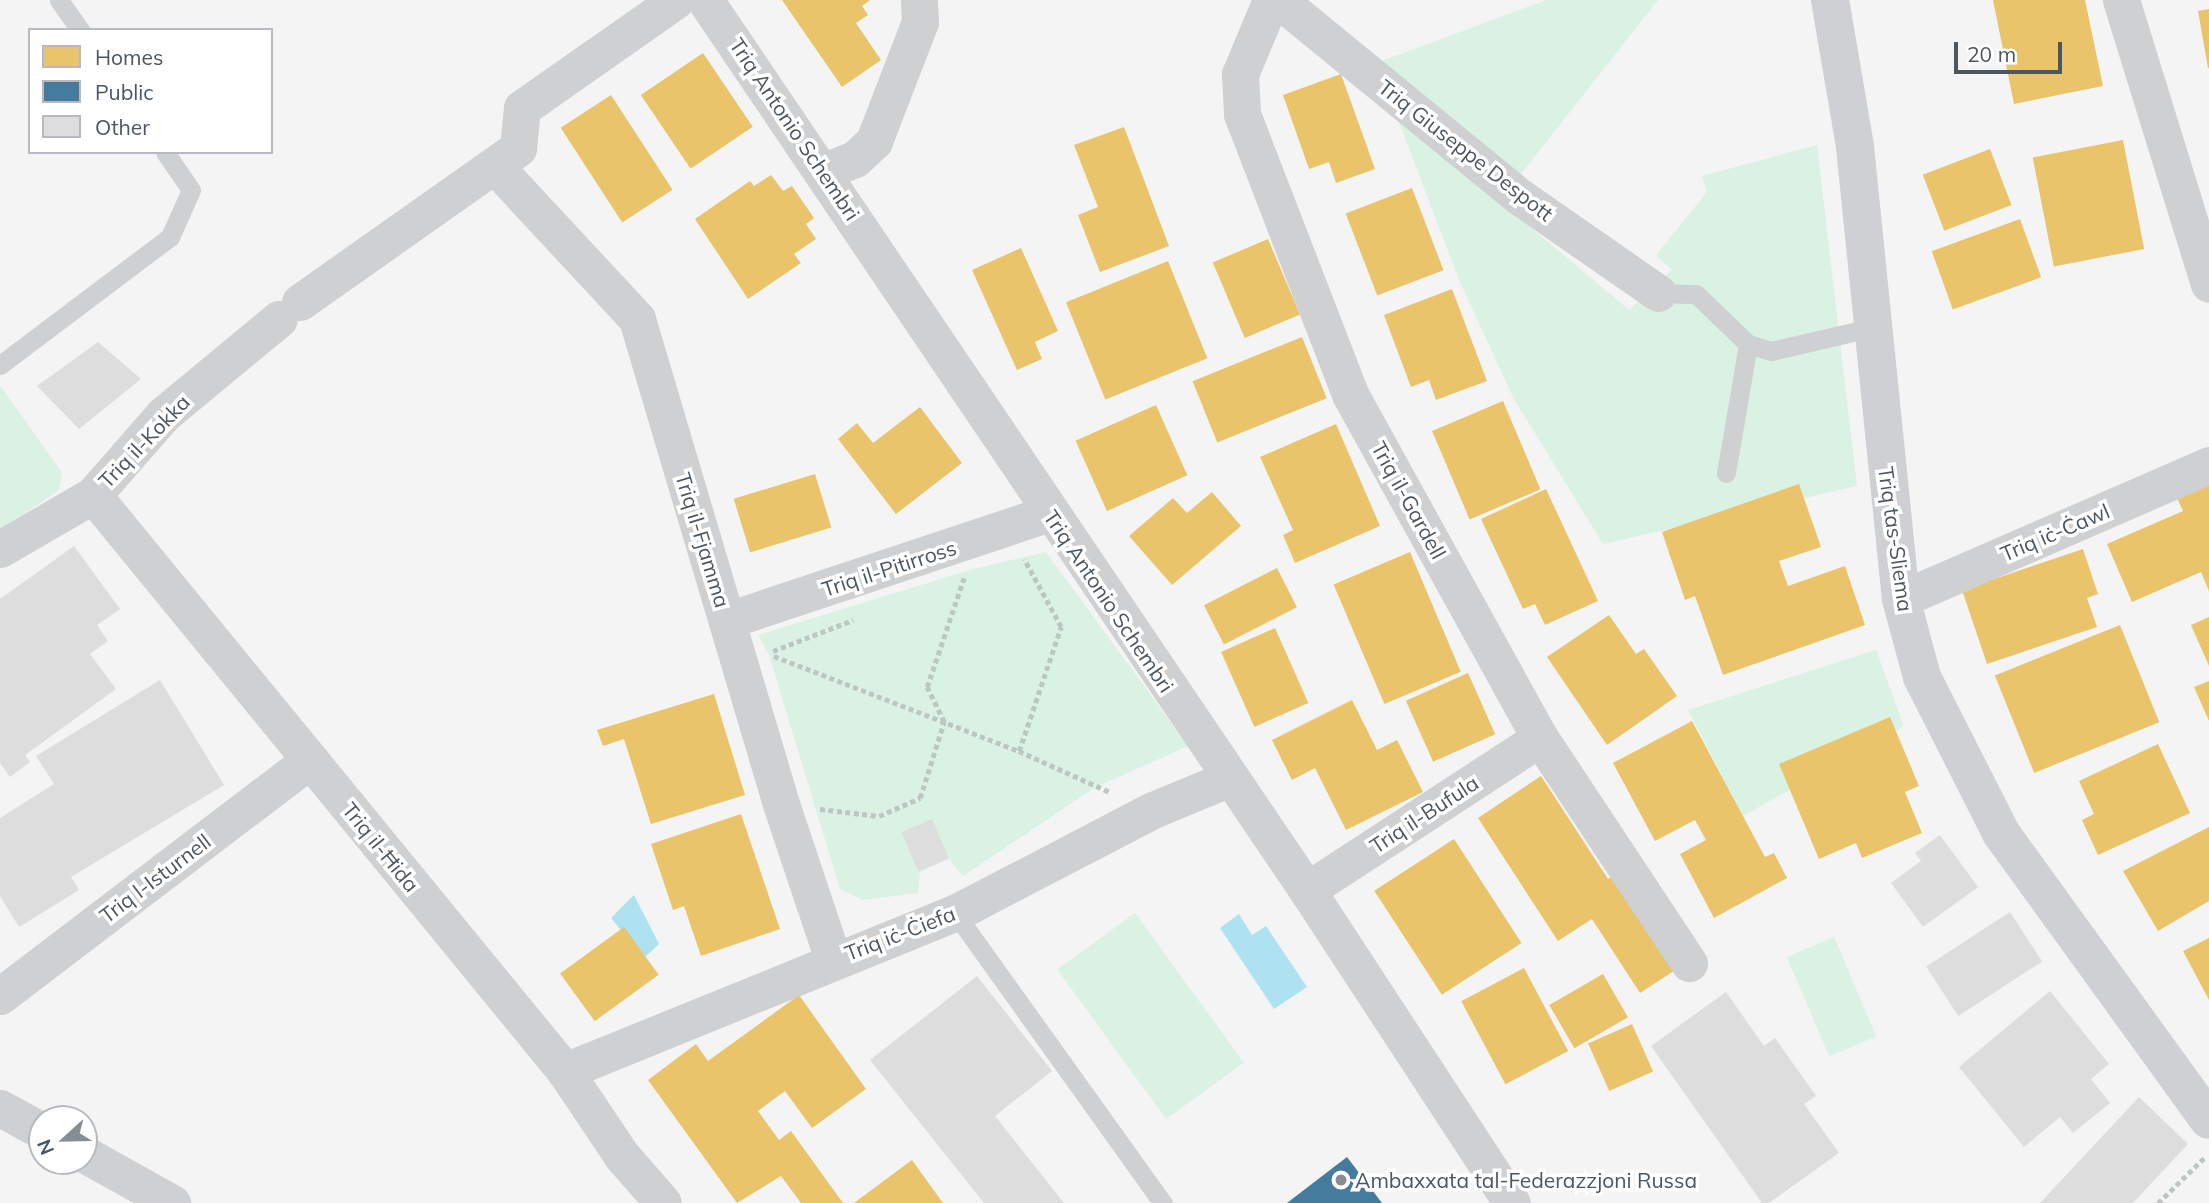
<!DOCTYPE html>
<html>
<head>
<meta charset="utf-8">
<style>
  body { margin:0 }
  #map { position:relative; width:2209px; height:1203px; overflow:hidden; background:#f4f4f4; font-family:Mulish,sans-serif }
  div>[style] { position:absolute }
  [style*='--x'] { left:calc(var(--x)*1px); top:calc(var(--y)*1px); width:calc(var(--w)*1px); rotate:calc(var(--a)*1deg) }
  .green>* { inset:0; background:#d9f2e3; transform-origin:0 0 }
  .water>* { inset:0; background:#aee2f0 }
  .homes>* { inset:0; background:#e9c46a; transform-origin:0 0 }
  .public>* { inset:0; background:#457b9d }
  .building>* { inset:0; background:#ddddde; transform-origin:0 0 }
  .path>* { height:4.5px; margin-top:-2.25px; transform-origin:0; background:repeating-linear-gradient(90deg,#bcc7c4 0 5px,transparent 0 8.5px) }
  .lane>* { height:19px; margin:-9.5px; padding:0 9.5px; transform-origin:9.5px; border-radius:9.5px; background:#ced0d2 }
  .street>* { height:37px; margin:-18.5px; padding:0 18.5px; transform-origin:18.5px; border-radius:18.5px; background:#ced0d2 }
  .secondary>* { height:38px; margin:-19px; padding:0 19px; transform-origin:19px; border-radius:19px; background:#ced0d4 }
  .dots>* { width:19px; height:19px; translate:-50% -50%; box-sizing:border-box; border:4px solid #fff; border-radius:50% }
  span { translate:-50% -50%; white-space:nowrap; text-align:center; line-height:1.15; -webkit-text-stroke:7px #fff; paint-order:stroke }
  .street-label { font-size:21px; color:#4a5661 }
  .poi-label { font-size:21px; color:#4a5661 }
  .left { translate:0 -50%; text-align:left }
  .legend { position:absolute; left:28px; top:28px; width:245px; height:126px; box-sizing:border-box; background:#fff; border:2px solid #b7bbc0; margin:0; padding:9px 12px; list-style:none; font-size:21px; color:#4a5661 }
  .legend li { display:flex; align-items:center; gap:14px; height:35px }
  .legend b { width:35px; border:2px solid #b7bbc0 }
  .north { position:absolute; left:28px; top:1105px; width:70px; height:70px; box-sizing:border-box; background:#fff; border:2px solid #b7bbc0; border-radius:50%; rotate:248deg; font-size:19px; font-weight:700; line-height:28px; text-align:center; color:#4a5661 }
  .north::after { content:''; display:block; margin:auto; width:24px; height:32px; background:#868d94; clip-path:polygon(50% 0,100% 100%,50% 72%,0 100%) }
  .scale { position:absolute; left:1954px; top:42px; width:108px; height:32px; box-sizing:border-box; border:4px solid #4a5661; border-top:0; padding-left:9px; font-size:21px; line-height:24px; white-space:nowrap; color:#4a5661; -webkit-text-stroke:5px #fff; paint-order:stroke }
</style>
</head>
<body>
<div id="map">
  <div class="green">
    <div style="clip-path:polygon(1546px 0,1658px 0,1518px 178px,1379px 62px)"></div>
    <div style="clip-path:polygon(1396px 114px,1629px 310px,1672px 270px,1656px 255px,1707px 192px,1702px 176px,1817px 145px,1857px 486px,1603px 544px,1514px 399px,1459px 280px)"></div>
    <div style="clip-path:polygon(0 385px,62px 473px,59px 490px,0 531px)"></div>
    <div style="clip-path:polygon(1046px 552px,1188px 746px,1094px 788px,963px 876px,949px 859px,920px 872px,918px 893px,863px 900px,840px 889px,769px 655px,758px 635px,973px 569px)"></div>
    <div style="clip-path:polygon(1876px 650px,1904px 726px,1743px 816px,1688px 710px)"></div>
    <div style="left:1135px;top:913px;width:185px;height:96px;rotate:54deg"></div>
    <div style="left:1834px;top:937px;width:108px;height:51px;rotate:67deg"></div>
  </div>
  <div class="water">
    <div style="clip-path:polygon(634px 895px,659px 944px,644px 958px,611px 918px)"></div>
    <div style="clip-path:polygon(1239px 914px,1252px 935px,1266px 926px,1307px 987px,1274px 1009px,1220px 928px)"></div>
  </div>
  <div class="homes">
    <div style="clip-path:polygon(782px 0,870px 0,862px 6px,868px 15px,856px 23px,881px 60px,842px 87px)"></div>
    <div style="clip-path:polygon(1993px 0,2085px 0,2103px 86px,2014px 104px)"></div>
    <div style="clip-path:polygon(2209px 9px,2209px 68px,2208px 68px,2198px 11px)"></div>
    <div style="left:703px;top:53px;width:89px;height:75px;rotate:56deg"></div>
    <div style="clip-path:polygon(1341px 74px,1375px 169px,1336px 183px,1329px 162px,1309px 169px,1283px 95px)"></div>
    <div style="left:611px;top:95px;width:113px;height:60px;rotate:57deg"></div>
    <div style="clip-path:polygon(1124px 127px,1169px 246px,1100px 272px,1078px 215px,1098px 207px,1074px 145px)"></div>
    <div style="left:2123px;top:140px;width:111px;height:92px;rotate:79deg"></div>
    <div style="left:1990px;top:149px;width:60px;height:72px;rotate:69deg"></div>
    <div style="clip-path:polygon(771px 175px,783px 191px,792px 186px,814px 218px,806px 224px,816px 239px,794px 254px,801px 263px,748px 299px,695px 219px,750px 181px,754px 186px)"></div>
    <div style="left:1412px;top:188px;width:88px;height:71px;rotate:69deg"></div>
    <div style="left:2020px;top:219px;width:62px;height:94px;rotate:70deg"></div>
    <div style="left:1268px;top:239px;width:82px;height:60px;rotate:67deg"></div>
    <div style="clip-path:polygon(1021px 248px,1058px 331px,1035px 342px,1042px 359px,1017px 370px,972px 270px)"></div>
    <div style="left:1168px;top:261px;width:105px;height:110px;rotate:68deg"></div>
    <div style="clip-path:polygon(1452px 289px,1487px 381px,1436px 400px,1429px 380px,1411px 387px,1384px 315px)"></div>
    <div style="left:1302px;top:337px;width:66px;height:118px;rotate:68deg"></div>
    <div style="left:1503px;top:401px;width:96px;height:77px;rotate:67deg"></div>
    <div style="left:1156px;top:405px;width:77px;height:88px;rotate:66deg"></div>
    <div style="clip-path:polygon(920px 407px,962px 463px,896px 514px,838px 439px,857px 423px,873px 443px)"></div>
    <div style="clip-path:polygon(1336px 424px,1380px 526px,1295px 563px,1283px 535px,1293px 530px,1260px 457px)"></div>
    <div style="clip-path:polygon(2209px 471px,2209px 591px,2201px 572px,2132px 602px,2107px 544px,2183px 511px,2172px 487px)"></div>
    <div style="left:815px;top:474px;width:56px;height:85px;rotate:73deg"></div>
    <div style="clip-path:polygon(1799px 484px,1821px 547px,1779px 561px,1788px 586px,1845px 566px,1865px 625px,1723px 675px,1695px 596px,1685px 600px,1662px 532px)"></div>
    <div style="clip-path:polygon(1546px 489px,1598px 601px,1545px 625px,1535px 604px,1523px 609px,1481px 519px)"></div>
    <div style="clip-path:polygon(1212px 492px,1241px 526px,1172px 585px,1129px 536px,1173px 498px,1187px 513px)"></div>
    <div style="clip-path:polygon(2083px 549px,2098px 594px,2087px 598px,2097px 627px,1987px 664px,1962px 590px)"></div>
    <div style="left:1410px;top:552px;width:130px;height:83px;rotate:67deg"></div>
    <div style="left:1277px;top:568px;width:44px;height:82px;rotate:63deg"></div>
    <div style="clip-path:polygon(1609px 615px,1636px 654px,1644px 649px,1677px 696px,1607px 745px,1547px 657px)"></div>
    <div style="clip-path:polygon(2209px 617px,2209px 666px,2191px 625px)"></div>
    <div style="left:2120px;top:625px;width:105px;height:135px;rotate:68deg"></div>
    <div style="left:1275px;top:628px;width:82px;height:59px;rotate:66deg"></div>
    <div style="left:1468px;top:673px;width:67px;height:68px;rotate:66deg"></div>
    <div style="clip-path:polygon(2209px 681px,2209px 721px,2194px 687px)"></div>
    <div style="clip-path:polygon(714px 694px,745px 795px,651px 824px,624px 739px,603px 746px,597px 730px)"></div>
    <div style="clip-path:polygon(1352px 700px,1377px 750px,1397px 740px,1423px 792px,1346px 830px,1315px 768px,1292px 780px,1272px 740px)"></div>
    <div style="clip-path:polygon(1890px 717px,1919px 786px,1905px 792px,1922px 833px,1862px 858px,1856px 843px,1819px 859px,1779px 764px)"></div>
    <div style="clip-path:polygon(1692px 721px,1765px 857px,1774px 853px,1787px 878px,1714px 918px,1680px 854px,1706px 840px,1695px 820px,1655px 841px,1613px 763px)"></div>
    <div style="clip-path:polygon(2158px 744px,2190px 813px,2098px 855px,2082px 820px,2094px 814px,2079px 781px)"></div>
    <div style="clip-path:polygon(1541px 776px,1608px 879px,1624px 868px,1686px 963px,1640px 993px,1592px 919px,1558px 941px,1478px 818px)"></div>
    <div style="clip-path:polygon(741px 814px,780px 929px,701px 956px,684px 906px,673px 910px,651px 844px)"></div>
    <div style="clip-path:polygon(2209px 827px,2209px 901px,2158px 931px,2123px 871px)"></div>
    <div style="left:1454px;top:839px;width:124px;height:95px;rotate:57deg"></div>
    <div style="left:624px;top:927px;width:59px;height:79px;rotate:54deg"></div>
    <div style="clip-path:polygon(2209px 938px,2209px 1000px,2183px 951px)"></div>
    <div style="left:1524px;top:968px;width:94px;height:71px;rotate:62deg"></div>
    <div style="left:1603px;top:974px;width:50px;height:62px;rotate:60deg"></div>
    <div style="clip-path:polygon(799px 995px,866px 1089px,812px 1128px,785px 1091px,758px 1111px,779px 1140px,791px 1131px,843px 1203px,801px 1203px,781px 1176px,737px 1203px,648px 1080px,696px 1044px,708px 1061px)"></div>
    <div style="left:1632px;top:1024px;width:52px;height:48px;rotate:66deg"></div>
    <div style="clip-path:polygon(912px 1160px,943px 1203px,854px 1203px)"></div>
  </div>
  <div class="public">
    <div style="clip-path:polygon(1347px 1157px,1382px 1203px,1287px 1203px)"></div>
  </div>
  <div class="building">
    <div style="clip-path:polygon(98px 342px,141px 379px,79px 429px,37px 386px)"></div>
    <div style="clip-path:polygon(74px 546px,120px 609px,97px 625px,108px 641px,90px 654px,116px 689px,25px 755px,30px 762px,10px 777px,0 763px,0 599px)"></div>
    <div style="clip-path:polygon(160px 680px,224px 785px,71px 877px,79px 890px,19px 927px,0 896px,0 818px,54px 784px,36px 756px)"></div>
    <div style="left:932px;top:819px;width:43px;height:33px;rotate:67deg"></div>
    <div style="clip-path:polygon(1940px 835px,1978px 887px,1923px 927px,1891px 883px,1921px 861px,1915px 853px)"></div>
    <div style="left:2010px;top:912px;width:59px;height:100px;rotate:57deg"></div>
    <div style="clip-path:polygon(977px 976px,1052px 1071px,995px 1116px,1064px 1203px,984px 1203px,870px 1060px)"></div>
    <div style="clip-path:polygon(2050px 991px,2109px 1064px,2091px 1079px,2110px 1103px,2073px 1133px,2060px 1117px,2024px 1147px,1959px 1067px)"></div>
    <div style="clip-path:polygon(1726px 992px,1764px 1046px,1775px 1038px,1816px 1096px,1804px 1104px,1839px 1153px,1769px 1203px,1762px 1203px,1651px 1046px)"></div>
    <div style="clip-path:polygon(2139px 1097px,2188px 1144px,2133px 1203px,2040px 1203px)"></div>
  </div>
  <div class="path">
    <div style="--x:773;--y:651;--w:86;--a:-21.2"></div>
    <div style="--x:774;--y:656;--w:263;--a:21.2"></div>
    <div style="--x:1019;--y:751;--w:100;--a:24.3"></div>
    <div style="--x:1019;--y:751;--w:131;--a:-71.3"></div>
    <div style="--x:1061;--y:627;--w:77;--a:-118.6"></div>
    <div style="--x:820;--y:809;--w:59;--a:6.8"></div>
    <div style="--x:879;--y:816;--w:45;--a:-23.7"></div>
    <div style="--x:920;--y:798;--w:80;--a:-72.5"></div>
    <div style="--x:944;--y:722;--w:39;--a:-116"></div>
    <div style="--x:927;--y:687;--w:115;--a:-71.3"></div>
    <div style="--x:2158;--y:1203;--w:67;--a:-44.4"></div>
  </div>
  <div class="lane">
    <div style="--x:59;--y:0;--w:37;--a:55"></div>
    <div style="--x:1658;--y:293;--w:38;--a:2"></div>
    <div style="--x:1696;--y:294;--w:72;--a:43.9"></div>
    <div style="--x:1748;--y:344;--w:24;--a:17"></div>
    <div style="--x:1771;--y:351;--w:103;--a:-13"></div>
    <div style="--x:0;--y:365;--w:213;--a:-37"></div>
    <div style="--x:170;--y:237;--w:51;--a:-65.9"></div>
    <div style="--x:191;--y:190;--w:46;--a:-124.4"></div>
    <div style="--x:1726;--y:473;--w:131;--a:-80.3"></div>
    <div style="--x:955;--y:913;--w:357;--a:54.4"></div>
  </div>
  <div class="street">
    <div style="--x:705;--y:0;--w:1074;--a:55.93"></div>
    <div style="--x:1307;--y:890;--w:374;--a:56.8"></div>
    <div style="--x:1271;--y:0;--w:80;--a:112.7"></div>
    <div style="--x:1240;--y:74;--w:40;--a:87.1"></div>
    <div style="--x:1242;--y:114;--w:302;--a:68.9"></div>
    <div style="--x:1351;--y:396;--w:391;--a:61.1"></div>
    <div style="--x:1540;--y:738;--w:270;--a:56.5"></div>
    <div style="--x:1279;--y:0;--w:311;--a:39.3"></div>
    <div style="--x:1520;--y:197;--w:168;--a:34.8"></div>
    <div style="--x:2121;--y:0;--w:297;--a:72.8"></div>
    <div style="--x:495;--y:166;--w:209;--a:47.1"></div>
    <div style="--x:637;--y:319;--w:506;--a:73.46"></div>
    <div style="--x:781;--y:804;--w:163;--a:71.5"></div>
    <div style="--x:825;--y:171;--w:32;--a:-22"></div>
    <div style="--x:855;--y:159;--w:26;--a:-43"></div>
    <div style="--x:874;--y:141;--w:128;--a:-68.9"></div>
    <div style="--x:920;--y:22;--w:22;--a:-93"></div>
    <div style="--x:300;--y:302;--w:267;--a:-35.2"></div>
    <div style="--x:518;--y:148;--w:40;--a:-84.3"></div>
    <div style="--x:522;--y:108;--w:188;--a:-35"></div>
    <div style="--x:93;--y:495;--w:745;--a:50.67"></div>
    <div style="--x:565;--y:1071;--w:102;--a:56.2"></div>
    <div style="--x:622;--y:1156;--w:62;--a:48.9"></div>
    <div style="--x:0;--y:549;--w:108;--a:-30.1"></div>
    <div style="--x:93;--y:495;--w:108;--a:-48.8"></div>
    <div style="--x:164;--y:414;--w:149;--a:-39.6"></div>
    <div style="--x:1901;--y:599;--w:336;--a:-23.5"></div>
    <div style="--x:728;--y:620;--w:338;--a:-18.4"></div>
    <div style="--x:1307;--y:890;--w:278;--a:-33.1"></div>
    <div style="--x:0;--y:996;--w:390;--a:-37.3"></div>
    <div style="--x:565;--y:1071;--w:421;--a:-22.1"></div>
    <div style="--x:955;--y:913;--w:223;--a:-27.5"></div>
    <div style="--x:1153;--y:810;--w:81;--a:-22.5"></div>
    <div style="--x:0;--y:1108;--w:48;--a:28.7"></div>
    <div style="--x:84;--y:1154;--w:101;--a:29.1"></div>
  </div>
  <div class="secondary">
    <div style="--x:1830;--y:0;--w:149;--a:80.3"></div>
    <div style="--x:1855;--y:147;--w:454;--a:84.2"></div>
    <div style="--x:1901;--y:599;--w:81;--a:74.9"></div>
    <div style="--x:1922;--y:677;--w:175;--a:63.1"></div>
    <div style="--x:2001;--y:833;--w:354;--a:54.1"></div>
  </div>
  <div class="dots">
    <div style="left:1341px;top:1180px;background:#868d94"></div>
  </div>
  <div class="street-label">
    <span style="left:795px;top:129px;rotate:56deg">Triq Antonio Schembri</span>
    <span style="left:1466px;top:150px;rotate:38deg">Triq Giuseppe Despott</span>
    <span style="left:144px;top:441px;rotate:-46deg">Triq il-Kokka</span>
    <span style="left:1409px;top:500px;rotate:61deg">Triq il-Gardell</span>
    <span style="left:2055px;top:532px;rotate:-23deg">Triq iċ-Ċawl</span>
    <span style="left:1896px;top:539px;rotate:82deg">Triq tas-Sliema</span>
    <span style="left:703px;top:540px;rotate:73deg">Triq il-Fjamma</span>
    <span style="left:889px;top:568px;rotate:-18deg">Triq il-Pitirross</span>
    <span style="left:1109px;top:601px;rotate:56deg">Triq Antonio Schembri</span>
    <span style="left:1424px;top:814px;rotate:-33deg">Triq il-Bufula</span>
    <span style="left:381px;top:847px;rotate:51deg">Triq il-Ħida</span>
    <span style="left:155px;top:878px;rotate:-37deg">Triq l-Isturnell</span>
    <span style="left:900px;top:933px;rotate:-21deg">Triq iċ-Ċiefa</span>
  </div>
  <div class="poi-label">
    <span class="left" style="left:1355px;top:1180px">Ambaxxata tal-Federazzjoni Russa</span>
  </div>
  <ul class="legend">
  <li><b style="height:19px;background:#e9c46a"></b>Homes</li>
  <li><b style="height:19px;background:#457b9d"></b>Public</li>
  <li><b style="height:19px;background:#ddddde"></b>Other</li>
  </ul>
  <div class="north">N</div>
  <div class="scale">20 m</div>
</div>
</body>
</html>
